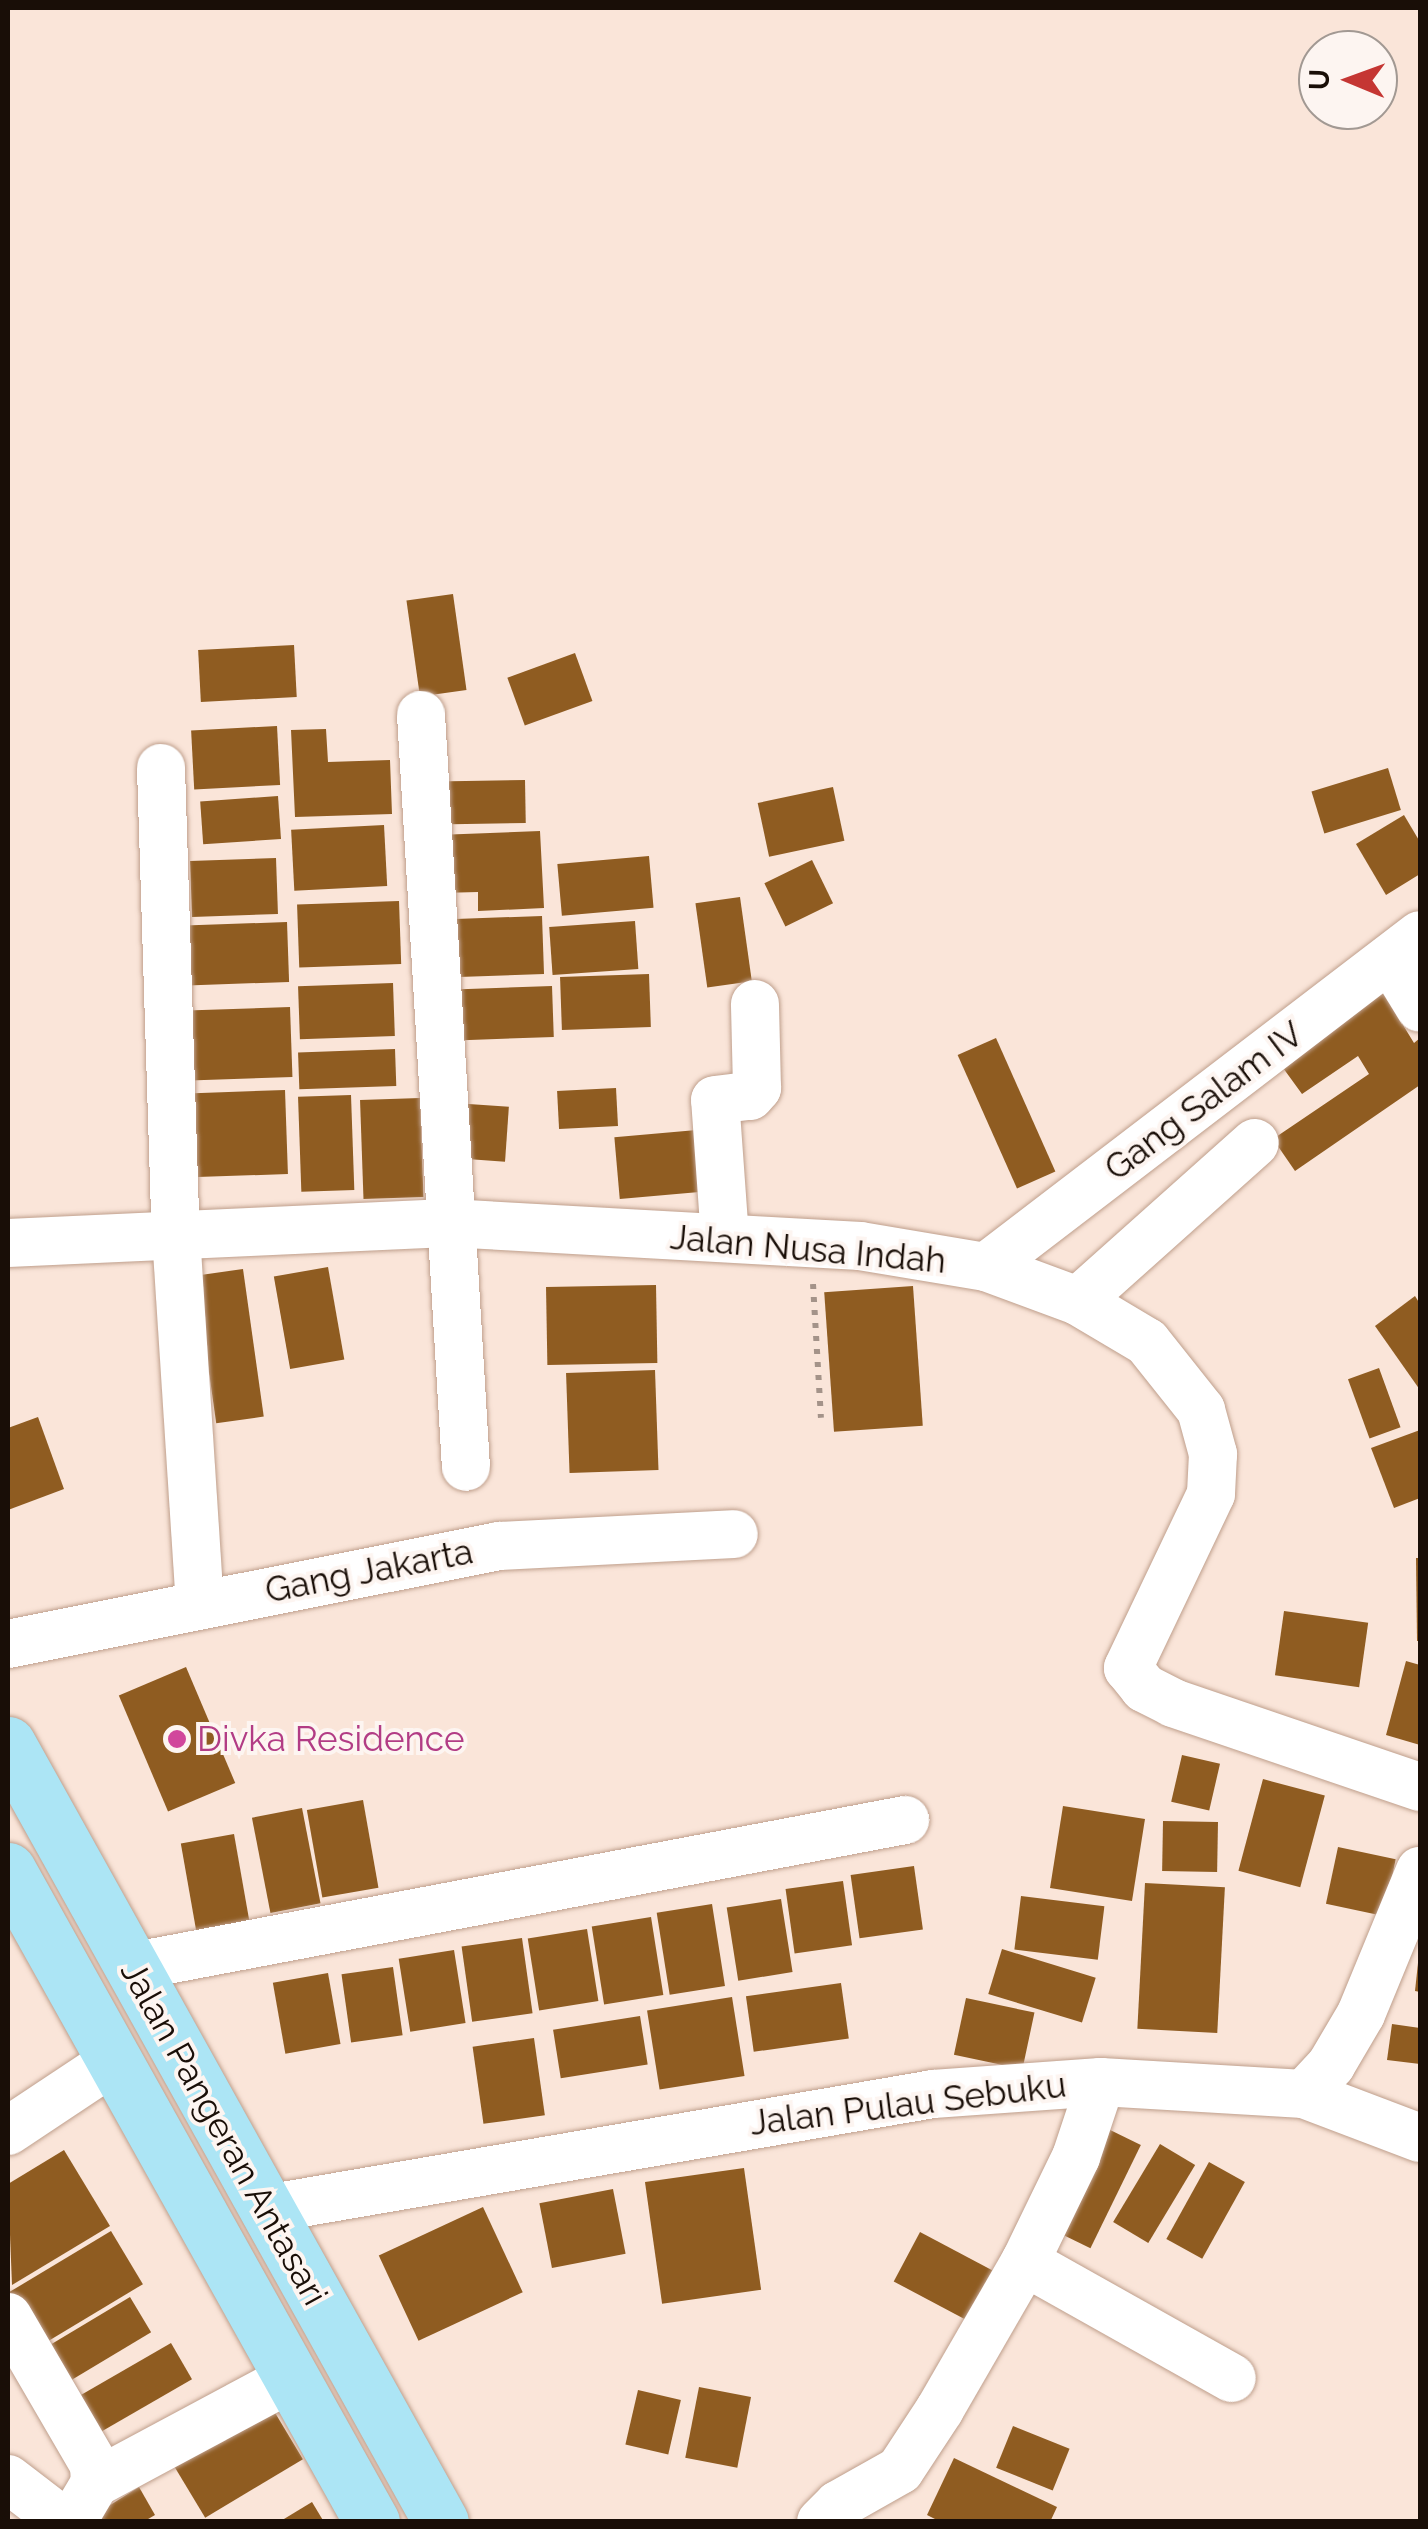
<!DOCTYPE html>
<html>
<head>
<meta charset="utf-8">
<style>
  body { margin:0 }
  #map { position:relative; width:1428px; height:2529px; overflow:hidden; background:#fae5d9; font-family:Raleway,sans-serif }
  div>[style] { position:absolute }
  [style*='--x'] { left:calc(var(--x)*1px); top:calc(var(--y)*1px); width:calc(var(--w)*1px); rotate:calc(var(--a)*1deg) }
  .building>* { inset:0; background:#8f5c21; transform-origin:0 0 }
  .path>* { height:6px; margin-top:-3px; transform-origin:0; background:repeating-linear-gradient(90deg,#a49389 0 5px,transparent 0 13px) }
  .roads { filter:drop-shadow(0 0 2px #bf9f8c) drop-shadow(0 0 2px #bf9f8c) }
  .minor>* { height:48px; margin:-24px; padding:0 24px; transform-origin:24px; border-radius:24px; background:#fff }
  .major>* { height:55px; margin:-27.5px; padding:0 27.5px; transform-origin:27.5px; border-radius:27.5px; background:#ace5f5 }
  .dots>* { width:28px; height:28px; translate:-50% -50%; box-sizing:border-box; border:5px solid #fdf5f1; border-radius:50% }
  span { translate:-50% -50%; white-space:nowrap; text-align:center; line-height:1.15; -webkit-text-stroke:8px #fdf5f1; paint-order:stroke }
  .street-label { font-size:35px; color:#190e07 }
  .hotel-label { font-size:35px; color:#b23c85 }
  .left { translate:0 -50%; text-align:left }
  .frame { position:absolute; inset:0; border:10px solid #190e07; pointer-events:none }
  .north { position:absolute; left:1298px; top:30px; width:100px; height:100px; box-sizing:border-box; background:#fdf5f1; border:2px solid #a29993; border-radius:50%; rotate:271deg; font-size:28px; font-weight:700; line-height:40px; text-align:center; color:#190e07 }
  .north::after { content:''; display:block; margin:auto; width:35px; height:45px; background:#c53633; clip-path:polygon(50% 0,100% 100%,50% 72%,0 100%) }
</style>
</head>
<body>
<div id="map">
  <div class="building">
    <div style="left:453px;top:594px;width:97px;height:47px;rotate:82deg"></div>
    <div style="left:294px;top:645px;width:52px;height:96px;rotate:87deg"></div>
    <div style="left:575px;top:653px;width:51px;height:72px;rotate:70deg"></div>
    <div style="left:277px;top:726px;width:59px;height:86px;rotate:87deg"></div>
    <div style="clip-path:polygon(326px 729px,328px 762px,390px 760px,392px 814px,295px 817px,291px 730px)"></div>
    <div style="left:1388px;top:768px;width:44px;height:80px;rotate:73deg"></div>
    <div style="left:525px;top:780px;width:43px;height:89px;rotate:89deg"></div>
    <div style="left:833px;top:787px;width:55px;height:77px;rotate:78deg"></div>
    <div style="left:278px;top:796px;width:43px;height:78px;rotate:86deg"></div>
    <div style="clip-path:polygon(1404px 815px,1420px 842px,1420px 874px,1386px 895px,1356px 844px)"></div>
    <div style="left:384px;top:825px;width:61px;height:93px;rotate:87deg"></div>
    <div style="clip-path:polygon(540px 831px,544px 908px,478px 911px,478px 892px,440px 893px,437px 835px)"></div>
    <div style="left:649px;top:856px;width:52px;height:92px;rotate:85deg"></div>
    <div style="left:276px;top:858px;width:56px;height:86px;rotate:88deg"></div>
    <div style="left:812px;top:860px;width:48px;height:53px;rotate:64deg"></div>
    <div style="left:740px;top:897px;width:85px;height:45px;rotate:82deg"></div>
    <div style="left:399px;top:901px;width:63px;height:102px;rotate:88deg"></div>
    <div style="left:542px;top:916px;width:58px;height:100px;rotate:88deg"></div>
    <div style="left:635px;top:921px;width:48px;height:86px;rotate:86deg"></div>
    <div style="left:287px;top:922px;width:60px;height:102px;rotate:88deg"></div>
    <div style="left:649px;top:974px;width:53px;height:89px;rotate:88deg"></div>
    <div style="clip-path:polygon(1394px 981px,1418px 1015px,1403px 1025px,1414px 1043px,1420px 1038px,1420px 1085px,1295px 1171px,1273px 1139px,1369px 1074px,1358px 1056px,1302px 1094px,1278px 1061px)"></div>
    <div style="left:393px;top:983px;width:53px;height:95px;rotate:88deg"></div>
    <div style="left:552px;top:986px;width:51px;height:98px;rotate:88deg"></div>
    <div style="left:290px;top:1007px;width:70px;height:103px;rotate:88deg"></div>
    <div style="left:996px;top:1038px;width:146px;height:42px;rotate:66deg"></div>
    <div style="left:395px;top:1049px;width:37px;height:97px;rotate:88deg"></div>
    <div style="left:616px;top:1088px;width:38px;height:59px;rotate:87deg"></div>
    <div style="left:285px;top:1090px;width:84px;height:91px;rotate:88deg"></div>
    <div style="left:351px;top:1095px;width:95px;height:53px;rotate:88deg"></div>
    <div style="left:420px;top:1098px;width:99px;height:60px;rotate:88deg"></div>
    <div style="left:454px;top:1103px;width:55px;height:55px;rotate:4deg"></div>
    <div style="left:708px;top:1129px;width:62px;height:94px;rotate:85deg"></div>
    <div style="left:328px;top:1267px;width:94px;height:55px;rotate:80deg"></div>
    <div style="left:243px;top:1269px;width:149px;height:48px;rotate:82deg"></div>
    <div style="left:656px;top:1285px;width:78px;height:110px;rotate:89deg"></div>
    <div style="left:913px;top:1286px;width:140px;height:89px;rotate:86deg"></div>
    <div style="clip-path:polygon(1415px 1296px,1420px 1304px,1420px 1390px,1375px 1326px)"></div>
    <div style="left:1379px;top:1368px;width:63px;height:33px;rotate:70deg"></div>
    <div style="left:655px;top:1370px;width:100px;height:89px;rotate:88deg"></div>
    <div style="clip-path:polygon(38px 1417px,64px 1489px,8px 1510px,8px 1428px)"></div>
    <div style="clip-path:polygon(1420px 1430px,1420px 1498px,1394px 1508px,1371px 1448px)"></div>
    <div style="clip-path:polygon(1416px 1558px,1420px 1558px,1420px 1641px,1417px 1641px)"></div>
    <div style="left:1284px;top:1611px;width:85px;height:65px;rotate:8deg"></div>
    <div style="clip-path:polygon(1406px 1661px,1420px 1665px,1420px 1745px,1386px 1735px)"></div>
    <div style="left:186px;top:1667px;width:126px;height:73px;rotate:67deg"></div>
    <div style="left:1182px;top:1755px;width:39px;height:48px;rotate:13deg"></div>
    <div style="left:1263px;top:1779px;width:64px;height:95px;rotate:15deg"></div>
    <div style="left:363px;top:1800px;width:89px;height:57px;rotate:80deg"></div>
    <div style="left:1063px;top:1806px;width:83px;height:83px;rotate:9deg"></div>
    <div style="left:302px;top:1808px;width:97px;height:51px;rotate:79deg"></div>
    <div style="left:1163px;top:1821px;width:55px;height:50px;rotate:1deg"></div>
    <div style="left:234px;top:1834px;width:96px;height:54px;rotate:80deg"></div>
    <div style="left:1338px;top:1847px;width:59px;height:58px;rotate:12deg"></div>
    <div style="left:914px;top:1866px;width:64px;height:64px;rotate:82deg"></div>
    <div style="left:843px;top:1881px;width:65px;height:58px;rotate:82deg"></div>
    <div style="left:1145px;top:1883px;width:80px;height:146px;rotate:3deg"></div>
    <div style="left:1021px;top:1896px;width:84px;height:54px;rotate:7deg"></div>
    <div style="left:781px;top:1899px;width:74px;height:55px;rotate:81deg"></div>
    <div style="left:712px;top:1904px;width:83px;height:56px;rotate:81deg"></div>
    <div style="left:651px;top:1917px;width:79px;height:60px;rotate:81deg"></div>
    <div style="left:587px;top:1929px;width:73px;height:60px;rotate:81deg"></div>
    <div style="left:522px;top:1938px;width:76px;height:61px;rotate:82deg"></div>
    <div style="left:1002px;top:1949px;width:98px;height:47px;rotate:17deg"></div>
    <div style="left:454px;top:1950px;width:74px;height:56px;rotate:81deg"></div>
    <div style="clip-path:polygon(1418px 1963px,1420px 1963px,1420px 1992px,1415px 1991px)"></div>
    <div style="left:393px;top:1967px;width:69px;height:52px;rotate:82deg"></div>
    <div style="left:328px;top:1973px;width:72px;height:56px;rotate:80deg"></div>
    <div style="left:841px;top:1983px;width:56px;height:96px;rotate:82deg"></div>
    <div style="left:732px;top:1997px;width:80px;height:86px;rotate:81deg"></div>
    <div style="left:966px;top:1998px;width:70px;height:58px;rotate:12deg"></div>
    <div style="left:640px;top:2016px;width:49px;height:88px;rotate:81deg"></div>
    <div style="clip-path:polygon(1392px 2024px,1420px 2028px,1420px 2064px,1387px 2060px)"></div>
    <div style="left:534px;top:2038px;width:78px;height:62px;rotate:82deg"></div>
    <div style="left:1104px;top:2127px;width:41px;height:115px;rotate:26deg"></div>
    <div style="left:1160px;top:2144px;width:41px;height:91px;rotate:31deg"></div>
    <div style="clip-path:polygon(64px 2150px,110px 2226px,12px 2285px,8px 2184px)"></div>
    <div style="left:1209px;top:2162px;width:41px;height:88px;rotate:29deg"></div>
    <div style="left:744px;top:2168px;width:123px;height:100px;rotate:82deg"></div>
    <div style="left:613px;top:2189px;width:66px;height:75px;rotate:79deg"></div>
    <div style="left:483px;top:2207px;width:94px;height:115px;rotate:65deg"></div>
    <div style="left:111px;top:2231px;width:62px;height:121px;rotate:59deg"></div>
    <div style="left:920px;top:2232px;width:86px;height:56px;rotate:28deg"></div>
    <div style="left:130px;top:2297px;width:41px;height:107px;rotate:59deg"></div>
    <div style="left:171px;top:2343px;width:42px;height:127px;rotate:60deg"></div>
    <div style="left:699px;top:2387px;width:53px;height:72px;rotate:11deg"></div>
    <div style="left:638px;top:2390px;width:44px;height:56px;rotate:13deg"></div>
    <div style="left:271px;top:2406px;width:62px;height:114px;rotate:59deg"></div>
    <div style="left:1013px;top:2426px;width:61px;height:45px;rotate:22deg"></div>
    <div style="clip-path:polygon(954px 2458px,1057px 2507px,1050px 2522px,941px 2522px,927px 2515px)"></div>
    <div style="clip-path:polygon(139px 2487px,155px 2515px,143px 2522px,94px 2522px,91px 2517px)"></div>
    <div style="clip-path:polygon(312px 2502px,324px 2522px,279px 2522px)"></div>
  </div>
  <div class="path">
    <div style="--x:813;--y:1284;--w:134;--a:86.6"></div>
  </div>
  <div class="roads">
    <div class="minor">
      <div style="--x:421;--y:715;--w:753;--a:86.58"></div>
      <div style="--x:161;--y:768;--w:467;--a:88.2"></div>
      <div style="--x:176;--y:1235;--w:371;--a:86.3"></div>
      <div style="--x:1390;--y:959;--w:57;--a:58.5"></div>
      <div style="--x:725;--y:1238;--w:138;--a:-94.1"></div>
      <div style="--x:715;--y:1100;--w:35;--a:-7"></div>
      <div style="--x:750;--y:1096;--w:11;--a:-49"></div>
      <div style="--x:757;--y:1088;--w:84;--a:-91.4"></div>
      <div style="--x:8;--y:1243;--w:440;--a:-2.6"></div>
      <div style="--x:448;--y:1223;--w:413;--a:3.2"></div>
      <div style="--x:860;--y:1246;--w:128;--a:9.5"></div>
      <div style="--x:986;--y:1267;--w:98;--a:20.3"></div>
      <div style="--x:1078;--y:1301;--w:80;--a:30.7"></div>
      <div style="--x:1147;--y:1342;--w:87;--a:51.5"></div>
      <div style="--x:1201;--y:1410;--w:46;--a:74.7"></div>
      <div style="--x:1213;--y:1454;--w:40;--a:92.9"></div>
      <div style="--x:1211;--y:1494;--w:193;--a:115.5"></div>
      <div style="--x:1128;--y:1668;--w:26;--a:51"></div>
      <div style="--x:1144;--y:1688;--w:33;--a:27"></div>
      <div style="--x:1173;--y:1703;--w:261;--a:18.8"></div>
      <div style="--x:986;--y:1267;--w:546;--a:-37.42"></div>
      <div style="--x:1078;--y:1301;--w:237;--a:-41.8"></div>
      <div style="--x:8;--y:1644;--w:501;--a:-11.29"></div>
      <div style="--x:499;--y:1546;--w:235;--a:-2.9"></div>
      <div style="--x:130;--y:1967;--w:789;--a:-10.74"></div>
      <div style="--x:1304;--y:2094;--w:124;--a:20.8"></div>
      <div style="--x:8;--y:2131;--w:128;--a:-33.6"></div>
      <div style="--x:266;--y:2209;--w:677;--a:-9.78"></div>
      <div style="--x:933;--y:2094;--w:168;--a:-4.1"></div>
      <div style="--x:1101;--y:2082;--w:203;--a:3.4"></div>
      <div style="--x:1304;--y:2094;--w:40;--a:-47"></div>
      <div style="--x:1331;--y:2065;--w:59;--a:-59.5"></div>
      <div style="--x:1361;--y:2014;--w:155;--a:-67.6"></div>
      <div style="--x:1025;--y:2262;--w:237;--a:29.3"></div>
      <div style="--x:8;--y:2317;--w:171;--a:59.8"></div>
      <div style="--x:94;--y:2465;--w:18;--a:87"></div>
      <div style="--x:95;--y:2483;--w:45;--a:120.5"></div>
      <div style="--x:8;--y:2479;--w:71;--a:37.5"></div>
      <div style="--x:95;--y:2483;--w:220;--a:-28.2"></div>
      <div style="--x:821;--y:2522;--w:24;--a:-45"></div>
      <div style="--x:838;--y:2505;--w:71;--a:-29.4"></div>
      <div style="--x:900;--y:2470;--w:73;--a:-56.7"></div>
      <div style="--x:940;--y:2409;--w:170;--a:-60"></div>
      <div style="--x:1025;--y:2262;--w:117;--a:-64.1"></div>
      <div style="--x:1076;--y:2157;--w:79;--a:-71.6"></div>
    </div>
    <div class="major">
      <div style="--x:8;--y:1744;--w:890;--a:60.9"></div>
      <div style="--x:8;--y:1870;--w:747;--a:60.83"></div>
    </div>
  </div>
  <div class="dots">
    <div style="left:177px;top:1739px;background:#d1479c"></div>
  </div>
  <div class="street-label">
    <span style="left:1204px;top:1101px;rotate:-37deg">Gang Salam IV</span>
    <span style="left:808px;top:1249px;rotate:5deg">Jalan Nusa Indah</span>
    <span style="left:369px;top:1571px;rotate:-11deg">Gang Jakarta</span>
    <span style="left:908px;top:2104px;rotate:-7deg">Jalan Pulau Sebuku</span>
    <span style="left:224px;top:2133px;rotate:61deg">Jalan Pangeran Antasari</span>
  </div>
  <div class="hotel-label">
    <span class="left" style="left:197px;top:1739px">Divka Residence</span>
  </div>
  <div class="frame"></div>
  <div class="north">U</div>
</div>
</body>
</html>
